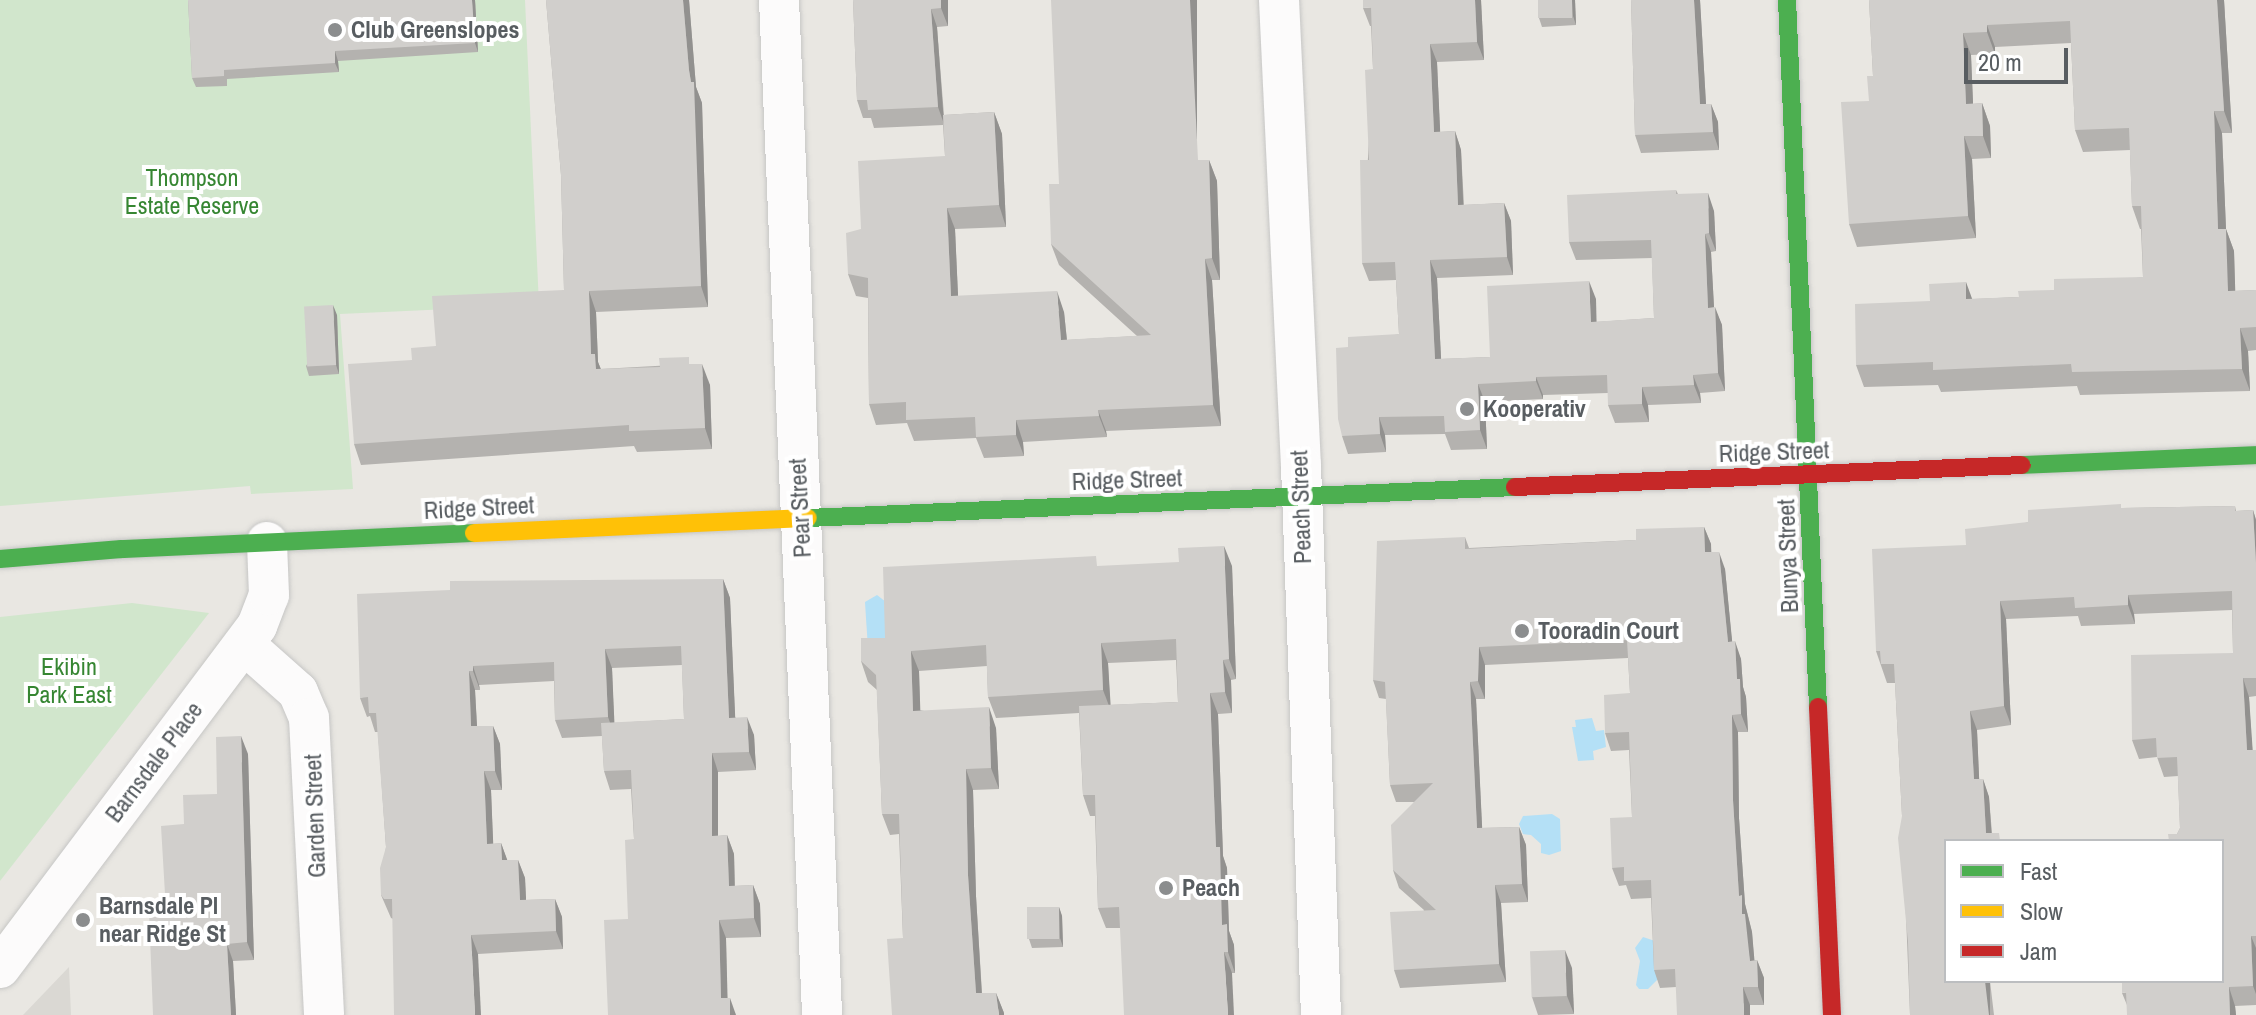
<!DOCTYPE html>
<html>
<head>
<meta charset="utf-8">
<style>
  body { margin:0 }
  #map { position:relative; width:2256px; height:1015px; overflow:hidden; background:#e9e7e2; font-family:"Archivo Narrow",sans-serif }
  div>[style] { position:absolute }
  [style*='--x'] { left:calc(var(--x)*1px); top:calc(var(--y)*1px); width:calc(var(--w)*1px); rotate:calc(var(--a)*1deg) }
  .industrial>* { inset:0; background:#dad8d3 }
  .green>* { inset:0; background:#d1e6cc }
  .water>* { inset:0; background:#b4e0f6 }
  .roads { filter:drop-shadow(0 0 2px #c6c6c5) drop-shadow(0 0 2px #c6c6c5) }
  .street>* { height:40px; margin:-20px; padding:0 20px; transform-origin:20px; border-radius:20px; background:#fcfbfb }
  .fast>* { height:18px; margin:-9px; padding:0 9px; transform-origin:9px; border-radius:9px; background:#4caf50 }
  .slow>* { height:18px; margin:-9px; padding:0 9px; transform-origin:9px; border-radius:9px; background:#ffc107 }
  .jam>* { height:18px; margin:-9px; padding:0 9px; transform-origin:9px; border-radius:9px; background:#c62828 }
  .wall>* { inset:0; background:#b4b2af }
  .shaded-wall>* { inset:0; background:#92918f; transform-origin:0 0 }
  .building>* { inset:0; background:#d1cfcc; transform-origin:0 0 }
  .dots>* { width:22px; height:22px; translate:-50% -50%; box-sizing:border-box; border:4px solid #fff; border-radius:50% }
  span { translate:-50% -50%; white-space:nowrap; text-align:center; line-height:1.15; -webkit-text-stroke:8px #fff; paint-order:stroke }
  .poi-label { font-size:24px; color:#585d61; font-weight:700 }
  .left { translate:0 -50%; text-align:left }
  .park-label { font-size:24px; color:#368632 }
  .street-label { font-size:24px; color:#585d61 }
  .legend { position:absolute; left:1944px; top:839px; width:280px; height:144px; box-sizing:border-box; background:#fff; border:2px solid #bcbec0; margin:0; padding:10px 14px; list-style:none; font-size:24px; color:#585d61 }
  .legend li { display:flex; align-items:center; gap:16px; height:40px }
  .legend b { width:40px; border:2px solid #bcbec0 }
  .scale { position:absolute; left:1964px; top:48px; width:104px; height:36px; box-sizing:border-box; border:4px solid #585d61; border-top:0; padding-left:10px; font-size:24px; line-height:28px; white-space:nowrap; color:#585d61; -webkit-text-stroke:6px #fff; paint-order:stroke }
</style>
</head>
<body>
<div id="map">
  <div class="industrial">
    <div style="clip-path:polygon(69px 967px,71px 1015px,23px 1015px)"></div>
  </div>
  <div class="green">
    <div style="clip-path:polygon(0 0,525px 0,539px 305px,340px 314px,353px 489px,251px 494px,250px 486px,0 506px)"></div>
    <div style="clip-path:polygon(132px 603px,209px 613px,0 881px,0 617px)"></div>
  </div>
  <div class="water">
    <div style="clip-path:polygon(877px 595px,886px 602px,887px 648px,868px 649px,865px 602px)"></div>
    <div style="clip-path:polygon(1592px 718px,1596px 731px,1604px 730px,1606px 747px,1593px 751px,1594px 760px,1578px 761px,1572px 727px,1576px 727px,1575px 720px)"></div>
    <div style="clip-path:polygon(1552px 814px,1560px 819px,1561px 851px,1549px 855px,1541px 853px,1541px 844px,1531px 835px,1523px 834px,1519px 824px,1523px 816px)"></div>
    <div style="clip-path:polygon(1643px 937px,1655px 941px,1658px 979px,1648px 989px,1639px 989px,1636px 985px,1640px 961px,1635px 948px)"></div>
  </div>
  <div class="roads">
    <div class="street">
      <div style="--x:779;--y:0;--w:1016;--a:87.57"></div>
      <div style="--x:1279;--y:0;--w:466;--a:87.3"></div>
      <div style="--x:1301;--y:465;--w:550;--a:87.92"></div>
      <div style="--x:244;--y:644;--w:72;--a:41.6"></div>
      <div style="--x:298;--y:692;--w:28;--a:67"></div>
      <div style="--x:309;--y:718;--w:297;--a:87.1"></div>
      <div style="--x:0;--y:968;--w:428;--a:-53.1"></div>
      <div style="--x:257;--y:626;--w:33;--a:-69"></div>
      <div style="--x:269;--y:595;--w:53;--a:-92.2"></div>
    </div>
    <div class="fast">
      <div style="--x:1787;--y:0;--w:708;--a:87.49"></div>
      <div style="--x:2022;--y:465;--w:234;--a:-2.4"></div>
      <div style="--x:808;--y:518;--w:708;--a:-2.51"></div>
      <div style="--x:0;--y:559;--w:122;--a:-4.7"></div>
      <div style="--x:122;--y:549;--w:352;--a:-2.6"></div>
    </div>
    <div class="slow">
      <div style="--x:474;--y:533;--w:334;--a:-2.6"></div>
    </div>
    <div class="jam">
      <div style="--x:1515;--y:487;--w:507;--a:-2.48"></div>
      <div style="--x:1818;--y:707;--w:308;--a:87.4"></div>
    </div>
  </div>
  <div class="wall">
    <div style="clip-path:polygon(188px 0,475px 0,478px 52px,338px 61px,339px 72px,227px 79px,227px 86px,196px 87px,192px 78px)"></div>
    <div style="clip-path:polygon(546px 0,689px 0,696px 87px,702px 103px,708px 307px,596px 312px,598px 362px,601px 369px,691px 364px,710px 385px,712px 449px,637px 452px,634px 446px,361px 465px,354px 444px,412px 360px,436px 346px,564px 290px,561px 175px)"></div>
    <div style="clip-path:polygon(853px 0,948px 0,948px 26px,937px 27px,944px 115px,994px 112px,1002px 134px,1006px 227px,955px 229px,958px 296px,1064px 312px,1067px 340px,1137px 336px,1059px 265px,1051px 244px,1059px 184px,1209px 160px,1217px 181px,1220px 280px,1212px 280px,1221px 426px,1106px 431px,1107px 437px,1023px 442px,1024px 456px,984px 458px,976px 438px,914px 441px,907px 423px,876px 425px,869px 404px,868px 298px,856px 296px,848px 274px,861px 229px,945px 156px,943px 125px,874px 128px,871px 118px,863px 118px,857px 100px)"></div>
    <div style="clip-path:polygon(1481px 0,1484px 60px,1437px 62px,1440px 132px,1455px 131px,1461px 150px,1464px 205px,1504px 203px,1511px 221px,1513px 275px,1437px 278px,1441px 359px,1490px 357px,1596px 299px,1596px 322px,1654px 318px,1652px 258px,1576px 260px,1569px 242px,1676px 190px,1678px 194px,1714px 211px,1716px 251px,1711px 252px,1714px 307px,1722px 325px,1725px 391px,1700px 393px,1701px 403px,1648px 405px,1649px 422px,1615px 423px,1608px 405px,1608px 393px,1543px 395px,1543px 399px,1485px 402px,1487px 449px,1451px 450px,1445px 434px,1385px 435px,1386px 452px,1348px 454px,1342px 436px,1348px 347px,1399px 334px,1396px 280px,1369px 281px,1362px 263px,1373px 69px,1371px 26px,1370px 26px,1363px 8px)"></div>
    <div style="clip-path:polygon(1538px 0,1575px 0,1576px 25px,1542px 27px,1539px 18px)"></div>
    <div style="clip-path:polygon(1631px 0,1700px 0,1706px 104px,1711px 104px,1718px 122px,1719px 150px,1641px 153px,1635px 135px)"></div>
    <div style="clip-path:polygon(1869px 0,2224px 0,2232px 133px,2222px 133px,2226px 229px,2234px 251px,2235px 291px,2256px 290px,2256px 350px,2248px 351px,2250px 391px,2080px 395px,2077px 386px,1941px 392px,1938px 385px,1864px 387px,1856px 365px,1930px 301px,2019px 297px,2054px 290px,2143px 277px,2141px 229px,2140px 229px,2132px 206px,2130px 150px,2083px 152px,2075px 130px,2071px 43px,1995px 47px,1995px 54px,1971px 55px,1973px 104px,1982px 103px,1990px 126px,1991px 158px,1972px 159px,1976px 238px,1857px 247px,1849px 224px,1873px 76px)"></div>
    <div style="clip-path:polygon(337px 315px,339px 374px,309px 376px,306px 366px)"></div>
    <div style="clip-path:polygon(2235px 506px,2236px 511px,2253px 510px,2256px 520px,2256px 696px,2249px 697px,2252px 750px,2256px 750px,2256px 1005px,2235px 1006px,2236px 1015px,2127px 1015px,2127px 1005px,2122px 993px,2222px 981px,2177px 834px,2180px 828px,2178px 776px,2164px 777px,2157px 757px,2139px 759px,2132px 740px,2233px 653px,2232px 610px,2134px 614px,2135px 624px,2081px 626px,2078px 616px,2006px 619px,2011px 725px,1977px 730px,1979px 779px,1983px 779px,1989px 797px,1992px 833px,1946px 841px,1990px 981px,1994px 1015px,1910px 1015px,1902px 816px,1895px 683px,1887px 683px,1876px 651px,1966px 545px,2028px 522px,2122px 508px)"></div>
    <div style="clip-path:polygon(1704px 527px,1711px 544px,1711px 552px,1725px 569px,1732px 642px,1741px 659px,1743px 687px,1746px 697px,1748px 732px,1738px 732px,1739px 818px,1745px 904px,1752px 932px,1754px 960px,1757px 960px,1764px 978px,1764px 1005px,1750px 1005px,1676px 987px,1660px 988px,1654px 970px,1651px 898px,1631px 899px,1626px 885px,1619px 886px,1612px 868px,1632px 817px,1629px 750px,1611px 751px,1605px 733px,1630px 693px,1628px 658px,1485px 665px,1485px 699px,1476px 699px,1482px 828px,1519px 827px,1526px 845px,1528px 902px,1501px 903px,1506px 982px,1400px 988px,1394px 970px,1424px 910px,1399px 888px,1393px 870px,1414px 802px,1396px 802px,1390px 785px,1386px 699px,1379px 698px,1373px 680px,1465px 537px,1469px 548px,1636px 540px)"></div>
    <div style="clip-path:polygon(evenodd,1100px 566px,1232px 566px,1236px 679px,1231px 680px,1232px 713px,1218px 714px,1223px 856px,1227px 868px,1229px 931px,1234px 945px,1235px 973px,1232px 973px,1120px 928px,1106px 928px,1098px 908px,1095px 816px,1090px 816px,1083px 795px,1079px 713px,996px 718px,988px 697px,987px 666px,919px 671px,920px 710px,996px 728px,999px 789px,973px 790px,976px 896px,982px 993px,996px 993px,1004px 1013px,903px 938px,899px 834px,890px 835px,882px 814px,877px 690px,868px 682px,861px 661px,885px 638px,1100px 566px,1176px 660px,1178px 702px,1110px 705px,1108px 663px,1176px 660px)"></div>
    <div style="clip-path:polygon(evenodd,723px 579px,730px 598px,735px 717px,754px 735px,756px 770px,718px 772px,718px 836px,727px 835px,734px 854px,735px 886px,753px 885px,760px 904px,761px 937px,726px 938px,727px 998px,736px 1015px,628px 919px,634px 839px,631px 789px,610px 790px,604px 771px,602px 736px,562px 738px,555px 720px,554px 681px,479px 685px,480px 690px,475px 690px,477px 726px,493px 726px,500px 744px,502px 790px,491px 790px,493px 844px,501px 843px,507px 860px,518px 860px,525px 878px,526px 900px,555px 899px,562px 917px,563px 949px,478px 954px,391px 918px,381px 895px,386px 847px,378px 732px,375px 732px,370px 716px,367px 717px,360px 698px,723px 579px,682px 665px,684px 719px,614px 723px,612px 668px,682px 665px)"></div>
    <div style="clip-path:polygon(248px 754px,254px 960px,233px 961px,236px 1015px,153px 1015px,166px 911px,184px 824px,217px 794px)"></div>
    <div style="clip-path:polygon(1059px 907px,1062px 916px,1063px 947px,1032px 948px,1029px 939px)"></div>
    <div style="clip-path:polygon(1572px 968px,1574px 1014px,1538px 1015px,1532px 997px)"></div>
  </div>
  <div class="shaded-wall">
    <div style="clip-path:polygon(472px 0,475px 0,478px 52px,475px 43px)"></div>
    <div style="clip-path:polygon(683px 0,689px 0,696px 87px,702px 103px,708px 307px,701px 286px,691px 82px,689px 70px)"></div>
    <div style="clip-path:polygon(941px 0,948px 0,948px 26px,941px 8px)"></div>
    <div style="left:1190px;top:0;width:7px;height:160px"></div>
    <div style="clip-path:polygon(1475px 0,1481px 0,1484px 60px,1477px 42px)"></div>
    <div style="clip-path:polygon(1572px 0,1575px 0,1576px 25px,1573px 16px)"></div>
    <div style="clip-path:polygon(1694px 0,1700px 0,1707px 122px,1700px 104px)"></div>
    <div style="clip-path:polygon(2217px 0,2224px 0,2232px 133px,2224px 111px)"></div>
    <div style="clip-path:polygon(931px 9px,937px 27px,944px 124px,938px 107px)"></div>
    <div style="clip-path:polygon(1987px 25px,1995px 47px,1995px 54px,1987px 32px)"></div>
    <div style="clip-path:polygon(1963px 33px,1971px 55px,1974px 126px,1966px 104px)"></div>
    <div style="clip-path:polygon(1430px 44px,1437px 62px,1441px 150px,1434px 132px)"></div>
    <div style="clip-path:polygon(335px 51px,338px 61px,339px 72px,335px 63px)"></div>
    <div style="clip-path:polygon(1982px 103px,1990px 126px,1991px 158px,1983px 136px)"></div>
    <div style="clip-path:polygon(1711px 104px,1718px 122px,1719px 150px,1713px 132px)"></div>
    <div style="clip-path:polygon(2214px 111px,2222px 133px,2226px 229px,2234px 251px,2236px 314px,2228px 291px,2218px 229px)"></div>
    <div style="clip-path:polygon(994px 112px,1002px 134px,1006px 227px,999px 205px)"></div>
    <div style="clip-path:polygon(1455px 131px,1461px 150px,1464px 223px,1458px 205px)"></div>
    <div style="clip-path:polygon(1964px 136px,1972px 159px,1976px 238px,1968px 216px)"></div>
    <div style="clip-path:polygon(1209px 160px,1217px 181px,1220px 280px,1212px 258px)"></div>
    <div style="clip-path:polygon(1708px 193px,1714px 211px,1716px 251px,1709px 233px)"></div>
    <div style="clip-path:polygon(1504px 203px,1511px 221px,1513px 275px,1507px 257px)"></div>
    <div style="clip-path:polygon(947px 208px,955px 229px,959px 317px,951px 296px)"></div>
    <div style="clip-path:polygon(1705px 234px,1711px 252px,1715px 326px,1708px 308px)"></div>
    <div style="clip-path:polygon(1205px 259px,1212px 280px,1221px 426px,1213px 405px)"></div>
    <div style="clip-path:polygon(1430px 260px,1437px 278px,1442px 377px,1435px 359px)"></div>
    <div style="clip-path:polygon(1589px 281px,1596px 299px,1597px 340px,1591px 322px)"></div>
    <div style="clip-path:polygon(1966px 282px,1974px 304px,1966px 299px)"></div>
    <div style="clip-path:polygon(589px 291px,596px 312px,598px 362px,603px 375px,596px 369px,591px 354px)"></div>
    <div style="clip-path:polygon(1057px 291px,1064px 312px,1069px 361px,1061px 340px)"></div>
    <div style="clip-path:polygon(333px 305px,337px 315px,339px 374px,336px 365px)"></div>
    <div style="clip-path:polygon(1715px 307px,1722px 325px,1725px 391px,1718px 373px)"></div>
    <div style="clip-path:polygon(2240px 328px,2248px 351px,2250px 391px,2242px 369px)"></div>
    <div style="clip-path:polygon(702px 364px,710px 385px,712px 449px,705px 428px)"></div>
    <div style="clip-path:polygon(1693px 375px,1700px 393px,1701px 403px,1694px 385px)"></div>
    <div style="clip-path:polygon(1536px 377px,1543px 395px,1543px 399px,1536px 381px)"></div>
    <div style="clip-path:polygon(1478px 384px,1485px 402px,1487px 449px,1480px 430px)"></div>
    <div style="clip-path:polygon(1642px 387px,1648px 405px,1649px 422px,1642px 404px)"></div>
    <div style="clip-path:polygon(1098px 410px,1106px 431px,1107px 437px,1099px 416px)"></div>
    <div style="clip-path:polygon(1379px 417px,1385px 435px,1386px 452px,1380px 434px)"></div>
    <div style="clip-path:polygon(1016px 420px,1023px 442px,1024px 456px,1016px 435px)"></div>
    <div style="clip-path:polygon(2253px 510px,2256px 520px,2256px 563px)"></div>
    <div style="clip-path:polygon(1704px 527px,1711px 544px,1712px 570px,1705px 552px)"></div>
    <div style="clip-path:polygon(1224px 546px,1232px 566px,1236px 679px,1229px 659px)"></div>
    <div style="clip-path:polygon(1719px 552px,1725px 569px,1734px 660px,1728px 642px)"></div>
    <div style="clip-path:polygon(723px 579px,730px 598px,736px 736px,729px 718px)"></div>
    <div style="clip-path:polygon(2128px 595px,2134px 614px,2135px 624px,2128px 605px)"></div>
    <div style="clip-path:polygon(2000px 601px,2006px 619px,2011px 725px,2004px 706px)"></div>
    <div style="clip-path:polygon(1735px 641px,1741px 659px,1743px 687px,1746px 697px,1748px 732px,1741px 714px,1737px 679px)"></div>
    <div style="clip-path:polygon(1101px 643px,1108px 663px,1111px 711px,1103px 690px)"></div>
    <div style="clip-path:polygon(1479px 647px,1485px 665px,1485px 699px,1478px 681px)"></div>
    <div style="clip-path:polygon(605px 649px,612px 668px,615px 736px,608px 717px)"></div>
    <div style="clip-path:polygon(911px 651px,919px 671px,921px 731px,913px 711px)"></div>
    <div style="clip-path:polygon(1223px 660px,1231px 680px,1232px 713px,1225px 692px)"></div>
    <div style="clip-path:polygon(473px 666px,479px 685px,480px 690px,473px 671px)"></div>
    <div style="clip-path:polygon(469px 671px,475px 690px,478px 745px,471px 726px)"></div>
    <div style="clip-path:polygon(2243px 678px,2249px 697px,2254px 769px,2247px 750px)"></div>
    <div style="clip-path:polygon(1470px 682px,1476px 699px,1483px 846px,1477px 828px)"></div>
    <div style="clip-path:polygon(1210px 693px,1218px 714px,1223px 856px,1227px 868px,1229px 931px,1234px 945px,1235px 973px,1228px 952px,1222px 925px,1216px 847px)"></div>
    <div style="clip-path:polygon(989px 707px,996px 728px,999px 789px,991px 768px)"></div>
    <div style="clip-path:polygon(1970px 711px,1977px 730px,1980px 798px,1974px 779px)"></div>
    <div style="clip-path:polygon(1732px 715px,1738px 732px,1739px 818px,1745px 904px,1752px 932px,1756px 978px,1750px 961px,1739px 896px,1733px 800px)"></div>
    <div style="clip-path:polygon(747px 717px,754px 735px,756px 770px,749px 752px)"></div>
    <div style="clip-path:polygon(493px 726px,500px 744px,502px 790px,495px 771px)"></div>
    <div style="clip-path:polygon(241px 736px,248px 754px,254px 960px,247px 942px)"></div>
    <div style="clip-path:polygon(712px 753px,718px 772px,718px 854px,712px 836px)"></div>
    <div style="clip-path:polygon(966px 769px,973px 790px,976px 896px,983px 1014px,976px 993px,968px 875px)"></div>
    <div style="clip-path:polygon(484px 771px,491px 790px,494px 863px,487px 844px)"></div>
    <div style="clip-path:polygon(1983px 779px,1989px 797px,1992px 841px,1986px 833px)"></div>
    <div style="clip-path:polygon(1519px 827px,1526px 845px,1528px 902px,1522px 884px)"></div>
    <div style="clip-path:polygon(727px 835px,734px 854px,735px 905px,729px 886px)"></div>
    <div style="clip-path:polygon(501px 843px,508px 862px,502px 860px)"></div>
    <div style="clip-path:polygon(518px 860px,525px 878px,527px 919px,520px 900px)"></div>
    <div style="clip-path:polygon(753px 885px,760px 904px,761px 937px,754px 918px)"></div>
    <div style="clip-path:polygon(1495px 885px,1501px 903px,1506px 982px,1499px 964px)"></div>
    <div style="clip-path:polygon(555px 899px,562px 917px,563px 949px,556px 931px)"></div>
    <div style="clip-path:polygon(1059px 907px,1062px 916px,1063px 947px,1060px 938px)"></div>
    <div style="clip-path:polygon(719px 920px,726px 938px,728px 1015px,721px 998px)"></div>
    <div style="clip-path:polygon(471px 935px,478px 954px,481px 1015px,475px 1015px)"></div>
    <div style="clip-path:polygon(2251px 936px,2256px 948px,2256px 994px,2253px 986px)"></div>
    <div style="clip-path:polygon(227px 944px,233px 961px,236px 1015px,231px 1015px)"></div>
    <div style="clip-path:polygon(1565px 950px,1572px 968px,1574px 1014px,1567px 996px)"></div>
    <div style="clip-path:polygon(1224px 952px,1232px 973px,1234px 1015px,1228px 1015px)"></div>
    <div style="clip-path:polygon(1757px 960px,1764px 978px,1764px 1005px,1758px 987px)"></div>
    <div style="left:1985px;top:981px;width:5px;height:34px"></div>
    <div style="clip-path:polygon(1743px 987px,1750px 1005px,1750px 1015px,1744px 1015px)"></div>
    <div style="clip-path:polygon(2229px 987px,2235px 1006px,2236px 1015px,2230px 1015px)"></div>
    <div style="clip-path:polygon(996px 993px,1004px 1013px,1004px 1015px,999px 1015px)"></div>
    <div style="clip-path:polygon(730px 998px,736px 1015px,730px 1015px)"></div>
  </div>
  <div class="building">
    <div style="clip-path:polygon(188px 0,472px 0,475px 43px,335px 51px,335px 63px,224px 70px,224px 76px,192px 78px)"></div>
    <div style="clip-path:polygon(546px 0,683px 0,689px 70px,691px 82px,694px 82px,701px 286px,589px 291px,591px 354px,595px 354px,596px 369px,660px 367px,659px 358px,689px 357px,689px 364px,702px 364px,705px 428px,629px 431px,629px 425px,354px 444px,348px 364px,412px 360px,411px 348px,436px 346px,432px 296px,564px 290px,561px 175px)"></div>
    <div style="clip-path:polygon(853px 0,941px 0,941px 8px,931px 9px,938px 107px,868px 110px,867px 100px,857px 100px)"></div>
    <div style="clip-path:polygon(1051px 0,1190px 0,1198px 160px,1209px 160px,1212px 258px,1205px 259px,1213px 405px,1098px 410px,1099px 416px,1016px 420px,1016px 435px,976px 437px,975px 417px,906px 420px,906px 402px,869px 404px,868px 278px,848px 274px,846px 233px,861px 229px,858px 161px,945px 156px,943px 115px,994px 112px,999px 205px,947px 208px,951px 296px,1057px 291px,1061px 340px,1151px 335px,1051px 244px,1049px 184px,1059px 184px)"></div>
    <div style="clip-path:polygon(1363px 0,1475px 0,1477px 42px,1430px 44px,1434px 132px,1455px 131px,1458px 205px,1504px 203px,1507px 257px,1430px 260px,1435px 359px,1490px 357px,1487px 286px,1589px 281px,1591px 322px,1654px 318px,1651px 240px,1569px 242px,1567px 195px,1676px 190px,1676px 194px,1708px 193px,1709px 233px,1705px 234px,1708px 308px,1715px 307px,1718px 373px,1693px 375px,1694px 385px,1642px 387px,1642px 404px,1608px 405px,1607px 375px,1536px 377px,1536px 381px,1478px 384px,1480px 430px,1445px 432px,1444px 416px,1379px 417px,1380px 434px,1342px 436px,1338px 419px,1336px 348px,1348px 347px,1348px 337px,1399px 334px,1395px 262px,1362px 263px,1360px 160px,1369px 160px,1365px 70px,1373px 69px,1371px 7px,1363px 8px)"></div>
    <div style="left:1538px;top:0;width:34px;height:18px"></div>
    <div style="clip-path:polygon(1631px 0,1694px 0,1700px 104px,1711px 104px,1713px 132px,1635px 135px)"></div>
    <div style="clip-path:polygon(1869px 0,2217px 0,2224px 111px,2214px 111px,2218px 229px,2226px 229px,2228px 291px,2256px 290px,2256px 327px,2240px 328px,2242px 369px,2072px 372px,2071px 364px,1933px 370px,1933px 362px,1856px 365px,1855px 304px,1930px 301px,1929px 284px,1966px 282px,1966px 299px,2019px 297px,2018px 291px,2054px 290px,2054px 279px,2143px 277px,2141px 206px,2132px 206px,2129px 128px,2075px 130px,2070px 21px,1987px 25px,1987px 32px,1963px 33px,1966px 104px,1982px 103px,1983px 136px,1964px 136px,1968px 216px,1849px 224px,1841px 102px,1869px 101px,1867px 76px,1873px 76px)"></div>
    <div style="left:333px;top:305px;width:60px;height:29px;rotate:87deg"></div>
    <div style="clip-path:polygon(2121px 504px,2121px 508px,2235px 506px,2235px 511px,2253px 510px,2256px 563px,2256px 678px,2243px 678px,2247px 750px,2256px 750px,2256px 936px,2251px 936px,2253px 986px,2229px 987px,2230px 1015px,2127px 1015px,2126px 992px,2122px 993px,2122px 981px,2222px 981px,2222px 841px,2169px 841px,2168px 834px,2177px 834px,2180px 828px,2177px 757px,2157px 758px,2156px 738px,2132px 740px,2131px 655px,2233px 653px,2232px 591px,2128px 595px,2128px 605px,2075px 608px,2074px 597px,2000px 601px,2004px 706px,1970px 711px,1974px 779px,1983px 779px,1986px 833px,1999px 833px,2000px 841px,1946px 841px,1946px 981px,1985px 981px,1989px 1015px,1910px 1015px,1908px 942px,1898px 838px,1902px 816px,1894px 664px,1881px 664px,1880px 651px,1876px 651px,1872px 549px,1966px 545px,1965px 529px,2028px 522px,2028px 510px)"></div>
    <div style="clip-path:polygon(1704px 527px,1705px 552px,1719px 552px,1728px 642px,1735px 641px,1737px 679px,1740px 679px,1741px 714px,1732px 715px,1733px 800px,1739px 896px,1742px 895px,1742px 914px,1745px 914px,1750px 961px,1757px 960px,1758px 987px,1743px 987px,1744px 1015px,1677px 1015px,1675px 969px,1654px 970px,1651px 880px,1624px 881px,1624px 867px,1612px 868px,1610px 818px,1632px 817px,1629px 732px,1605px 733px,1604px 695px,1630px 693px,1627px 640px,1479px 647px,1478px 681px,1470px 682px,1477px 828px,1519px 827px,1522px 884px,1495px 885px,1499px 964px,1394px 970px,1390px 912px,1436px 910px,1393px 870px,1391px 825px,1433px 783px,1390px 785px,1385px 682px,1373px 680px,1377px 541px,1465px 537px,1465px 549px,1636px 540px,1636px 529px)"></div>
    <div style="clip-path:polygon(1224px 546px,1229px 659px,1223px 660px,1225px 692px,1210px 693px,1216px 847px,1220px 847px,1222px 925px,1227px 924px,1228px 952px,1224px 952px,1228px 1015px,1124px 1015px,1119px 907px,1098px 908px,1095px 795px,1083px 795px,1079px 706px,1178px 702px,1176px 639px,1101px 643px,1103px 690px,988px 697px,986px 645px,911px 651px,913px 711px,989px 707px,991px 768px,966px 769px,968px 875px,976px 993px,996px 993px,999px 1015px,892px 1015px,887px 939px,903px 938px,899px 814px,882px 814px,876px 675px,861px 661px,861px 638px,885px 638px,883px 567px,1096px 556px,1097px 566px,1179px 562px,1178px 548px)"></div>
    <div style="clip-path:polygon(723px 579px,729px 718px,747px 717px,749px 752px,712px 753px,712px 836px,727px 835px,729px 886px,753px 885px,754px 918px,719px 920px,721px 998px,730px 998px,730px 1015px,608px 1015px,604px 920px,628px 919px,625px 840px,634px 839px,631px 770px,604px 771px,601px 723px,684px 719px,681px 646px,605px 649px,608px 717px,555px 720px,554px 662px,473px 666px,473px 671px,469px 671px,471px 726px,493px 726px,495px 771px,484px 771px,487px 844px,501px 843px,502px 860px,518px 860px,520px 900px,555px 899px,556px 931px,471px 935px,475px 1015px,394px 1015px,392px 899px,384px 899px,381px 895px,380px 868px,386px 847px,376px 713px,369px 713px,368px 697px,360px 698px,357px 594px,450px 590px,450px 581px)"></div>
    <div style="clip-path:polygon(241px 736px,247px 942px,227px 944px,231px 1015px,153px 1015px,149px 911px,166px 911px,161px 826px,184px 824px,183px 795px,217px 794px,216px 737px)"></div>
    <div style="left:1027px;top:907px;width:32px;height:32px"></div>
    <div style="left:1565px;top:950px;width:46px;height:35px;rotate:88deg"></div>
  </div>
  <div class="dots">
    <div style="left:335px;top:30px;background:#8b8d8e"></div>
    <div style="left:1467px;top:409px;background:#8b8d8e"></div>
    <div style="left:1522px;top:631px;background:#8b8d8e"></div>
    <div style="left:1166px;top:888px;background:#8b8d8e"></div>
    <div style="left:83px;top:920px;background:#8b8d8e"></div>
  </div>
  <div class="poi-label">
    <span class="left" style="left:351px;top:30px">Club Greenslopes</span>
    <span class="left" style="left:1483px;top:409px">Kooperativ</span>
    <span class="left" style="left:1538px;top:631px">Tooradin Court</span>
    <span class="left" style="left:1182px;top:888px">Peach</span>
    <span class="left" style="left:99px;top:920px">Barnsdale Pl<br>near Ridge St</span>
  </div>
  <div class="park-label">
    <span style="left:192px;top:192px">Thompson<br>Estate Reserve</span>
    <span style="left:69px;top:681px">Ekibin<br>Park East</span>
  </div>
  <div class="street-label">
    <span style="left:1774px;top:452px;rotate:-2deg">Ridge Street</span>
    <span style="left:1127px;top:480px;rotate:-2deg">Ridge Street</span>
    <span style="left:1301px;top:507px;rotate:-92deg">Peach Street</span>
    <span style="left:479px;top:508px;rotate:-3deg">Ridge Street</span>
    <span style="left:800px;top:508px;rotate:-93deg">Pear Street</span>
    <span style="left:1788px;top:556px;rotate:-92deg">Bunya Street</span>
    <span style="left:154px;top:762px;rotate:-53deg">Barnsdale Place</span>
    <span style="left:315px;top:816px;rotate:-92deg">Garden Street</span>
  </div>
  <ul class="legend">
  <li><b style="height:10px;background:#4caf50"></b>Fast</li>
  <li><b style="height:10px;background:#ffc107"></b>Slow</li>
  <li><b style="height:10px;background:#c62828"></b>Jam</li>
  </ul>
  <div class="scale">20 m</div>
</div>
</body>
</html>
